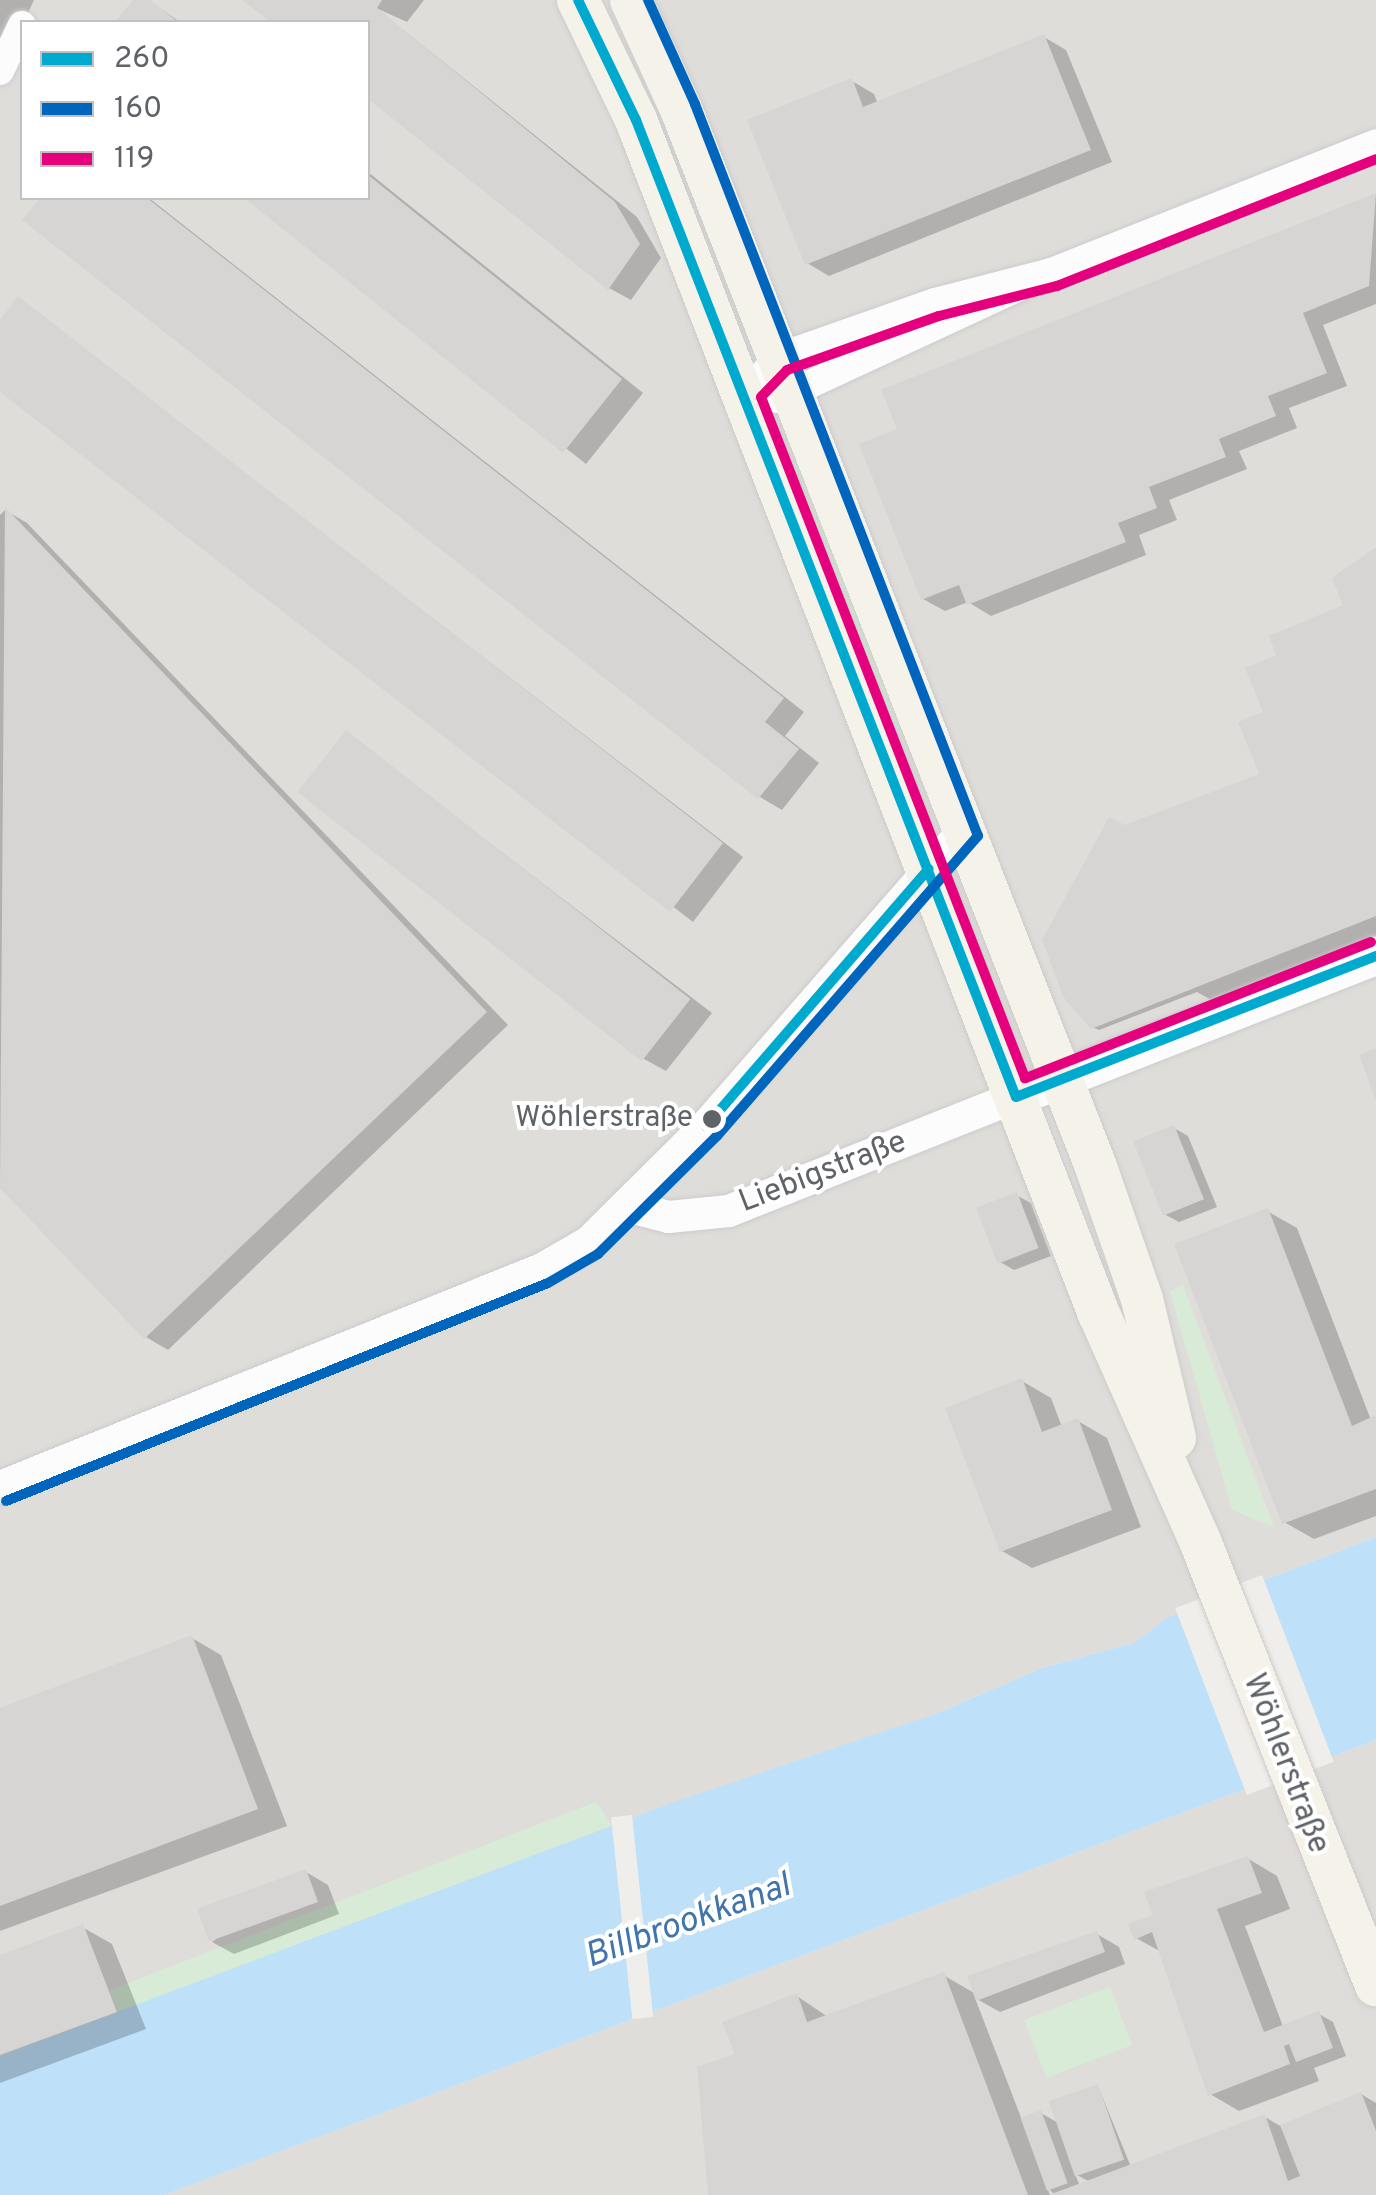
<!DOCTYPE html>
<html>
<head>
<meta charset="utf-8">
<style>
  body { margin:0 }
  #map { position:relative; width:1376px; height:2195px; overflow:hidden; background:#efeeea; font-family:Overpass,sans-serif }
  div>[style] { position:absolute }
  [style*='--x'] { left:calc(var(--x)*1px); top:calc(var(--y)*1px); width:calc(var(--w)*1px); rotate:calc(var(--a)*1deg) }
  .industrial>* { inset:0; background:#dfddda }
  .green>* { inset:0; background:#d8ebd6; transform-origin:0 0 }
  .water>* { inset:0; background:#bfe0f9 }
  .pier>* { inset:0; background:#efeeea; transform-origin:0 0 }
  .shadow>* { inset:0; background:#0003 }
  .building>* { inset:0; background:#d6d5d3; transform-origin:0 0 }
  .roads { filter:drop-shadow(0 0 2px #cbcccc) drop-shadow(0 0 2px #cbcccc) }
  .minor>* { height:28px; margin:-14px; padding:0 14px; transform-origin:14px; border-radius:14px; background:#fdfcfc }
  .tertiary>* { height:32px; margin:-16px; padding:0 16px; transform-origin:16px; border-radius:16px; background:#fdfcfc }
  .secondary>* { height:38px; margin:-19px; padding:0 19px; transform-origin:19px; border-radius:19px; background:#fdfcfc }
  .primary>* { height:42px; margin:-21px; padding:0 21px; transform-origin:21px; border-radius:21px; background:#f4f2e9 }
  .bus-1>* { height:10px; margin:-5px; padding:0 5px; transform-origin:5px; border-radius:5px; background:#00a9ce }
  .bus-2>* { height:10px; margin:-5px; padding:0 5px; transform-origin:5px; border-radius:5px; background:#0065bd }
  .bus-3>* { height:10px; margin:-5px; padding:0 5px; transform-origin:5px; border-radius:5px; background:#e5007d }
  .dots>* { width:28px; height:28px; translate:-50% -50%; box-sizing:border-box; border:5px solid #fff; border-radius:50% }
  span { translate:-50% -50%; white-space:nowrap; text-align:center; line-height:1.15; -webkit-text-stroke:8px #fff; paint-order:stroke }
  .bus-label { font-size:30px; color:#5f6368 }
  .right { translate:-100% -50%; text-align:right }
  .street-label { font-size:32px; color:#5f6368 }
  .water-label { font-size:35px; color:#4174aa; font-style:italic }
  .legend { position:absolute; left:20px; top:20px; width:350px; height:180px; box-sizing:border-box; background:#fff; border:2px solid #bfc1c3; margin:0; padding:12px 18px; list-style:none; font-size:30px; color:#5f6368 }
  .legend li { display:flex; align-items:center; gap:20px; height:50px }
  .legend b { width:50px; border:2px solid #bfc1c3 }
</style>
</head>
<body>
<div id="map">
  <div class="industrial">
    <div style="clip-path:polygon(evenodd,0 0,1376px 0,1376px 1537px,1166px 1618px,1134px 1643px,1042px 1668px,938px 1713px,0 2056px,0 0,22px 22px,368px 22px,368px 198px,22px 198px,22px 22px)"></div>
    <div style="clip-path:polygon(1376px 1740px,1376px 2195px,164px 2195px)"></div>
  </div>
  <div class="green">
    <div style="left:803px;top:460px;width:285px;height:18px;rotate:68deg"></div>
    <div style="clip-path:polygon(1183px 1285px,1274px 1527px,1232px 1510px,1170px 1291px)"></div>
    <div style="clip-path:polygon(596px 1802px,614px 1828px,118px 2012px,110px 1990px)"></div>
    <div style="left:1110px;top:1987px;width:62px;height:92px;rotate:69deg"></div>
  </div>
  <div class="water">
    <div style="clip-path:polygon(1376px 1537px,1376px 1740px,164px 2195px,0 2195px,0 2056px,675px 1802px,938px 1713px,1042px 1668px,1134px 1643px,1166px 1618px)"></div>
  </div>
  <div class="pier">
    <div style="left:1262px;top:1575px;width:200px;height:93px;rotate:69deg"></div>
    <div style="left:632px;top:1815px;width:203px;height:21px;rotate:84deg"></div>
  </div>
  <div class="shadow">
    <div style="clip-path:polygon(0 0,34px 0,0 73px)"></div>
    <div style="clip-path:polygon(136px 0,148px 0,180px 22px,118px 22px)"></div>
    <div style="clip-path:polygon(246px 0,424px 0,407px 22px,376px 8px,637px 217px,661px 258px,631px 300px,609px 288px,368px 96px,368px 22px,275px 22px)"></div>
    <div style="clip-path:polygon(1044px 37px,1066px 50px,1112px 162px,829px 276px,807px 263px,852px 81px,874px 94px,878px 104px)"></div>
    <div style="clip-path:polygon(368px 172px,643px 393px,586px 464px,248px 198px,368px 198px)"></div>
    <div style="clip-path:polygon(1376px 196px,1376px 304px,1323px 325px,1347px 386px,1289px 408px,1297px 428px,1239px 451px,1247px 469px,1169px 500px,1177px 520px,1139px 535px,1146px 555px,991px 616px,968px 602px,945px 611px,923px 599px,900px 430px,884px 391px)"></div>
    <div style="clip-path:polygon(43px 198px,149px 198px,804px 712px,785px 736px,819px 763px,782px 810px,760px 797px,26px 220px)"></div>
    <div style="clip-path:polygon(19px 300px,743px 857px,693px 922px,0 389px,0 324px)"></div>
    <div style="clip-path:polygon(5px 510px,27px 523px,508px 1025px,168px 1350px,146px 1337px,0 1185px,0 515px)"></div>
    <div style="clip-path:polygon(1376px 550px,1376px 937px,1213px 1001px,1197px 992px,1099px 1030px,1092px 1027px,1125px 828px,1262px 775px,1266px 713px,1280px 656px,1347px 607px)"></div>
    <div style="clip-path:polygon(346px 733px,712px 1013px,666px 1071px,644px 1059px)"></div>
    <div style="clip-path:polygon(1174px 1128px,1188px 1136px,1217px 1207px,1179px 1222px,1164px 1214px)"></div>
    <div style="clip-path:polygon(1016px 1195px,1031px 1203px,1051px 1256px,1014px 1270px,1000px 1262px)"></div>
    <div style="clip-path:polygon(1267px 1211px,1297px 1228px,1371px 1420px,1376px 1418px,1376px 1516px,1314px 1539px,1284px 1522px)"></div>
    <div style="clip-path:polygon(1022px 1381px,1051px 1398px,1062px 1427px,1078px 1421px,1107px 1438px,1141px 1527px,1032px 1568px,1002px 1551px)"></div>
    <div style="clip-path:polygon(192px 1638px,221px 1655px,287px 1826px,0 1931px,0 1711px)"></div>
    <div style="clip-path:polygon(1247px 1858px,1277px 1876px,1290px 1909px,1245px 1926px,1284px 2029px,1319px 2014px,1333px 2022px,1346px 2056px,1314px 2068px,1319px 2081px,1239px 2111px,1210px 2094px,1163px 1953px,1136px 1938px,1156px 1916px)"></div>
    <div style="clip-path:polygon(306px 1872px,328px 1885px,339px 1914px,234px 1954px,212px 1942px)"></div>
    <div style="clip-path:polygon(82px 1927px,112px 1944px,146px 2029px,0 2083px,0 1958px)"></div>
    <div style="clip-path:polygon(evenodd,1097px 1934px,1119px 1947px,1125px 1964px,1000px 2012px,975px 1998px,1022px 2120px,1041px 2113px,1060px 2124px,1098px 2086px,1131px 2167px,1265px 2117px,1282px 2127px,1361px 2094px,1376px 2103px,1376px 2195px,1055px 2195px,1047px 2187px,1050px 2195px,711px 2195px,738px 2055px,797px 1996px,828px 2017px,943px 1975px,976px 1994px,1097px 1934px,1075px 2174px,1090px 2182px,1080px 2186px,1075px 2174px)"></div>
  </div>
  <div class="building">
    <div style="clip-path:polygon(133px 0,150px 0,178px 22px,115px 22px)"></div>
    <div style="clip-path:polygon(242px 0,382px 0,377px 8px,615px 202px,640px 244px,608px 290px,368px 99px,368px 22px,271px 22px)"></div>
    <div style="clip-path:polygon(1044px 34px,1091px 150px,805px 265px,747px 120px,852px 78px,863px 107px)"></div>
    <div style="clip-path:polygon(368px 175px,622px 379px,563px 453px,244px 198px,368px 198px)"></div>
    <div style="clip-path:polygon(1376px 193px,1369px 286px,1303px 313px,1327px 373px,1268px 396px,1276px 416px,1219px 439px,1226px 457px,1149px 487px,1157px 508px,1118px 523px,1126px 542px,967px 605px,959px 585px,921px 600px,859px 444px,897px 429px,881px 390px)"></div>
    <div style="clip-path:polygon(40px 198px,147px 198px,784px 698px,765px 722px,799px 749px,758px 799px,22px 220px)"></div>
    <div style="clip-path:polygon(18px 296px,723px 843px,670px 912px,0 392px,0 320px)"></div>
    <div style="clip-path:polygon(5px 507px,487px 1012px,144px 1339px,0 1188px)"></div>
    <div style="clip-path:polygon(1376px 547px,1376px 916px,1091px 1029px,1064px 998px,1042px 940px,1109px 817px,1125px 825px,1259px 774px,1238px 722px,1263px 712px,1245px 668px,1276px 655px,1269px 636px,1343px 605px,1332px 578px)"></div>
    <div style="left:346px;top:730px;width:437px;height:79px;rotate:38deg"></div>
    <div style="clip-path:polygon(1376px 1048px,1376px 1101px,1359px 1055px)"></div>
    <div style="left:1174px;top:1125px;width:80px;height:44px;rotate:68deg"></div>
    <div style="left:1017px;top:1192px;width:60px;height:44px;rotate:69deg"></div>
    <div style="clip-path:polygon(1268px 1208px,1352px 1426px,1376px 1415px,1376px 1489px,1282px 1524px,1174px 1244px)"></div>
    <div style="clip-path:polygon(1022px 1378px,1042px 1432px,1078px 1418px,1112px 1510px,1000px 1552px,945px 1408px)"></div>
    <div style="clip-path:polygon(192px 1635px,258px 1809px,0 1906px,0 1708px)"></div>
    <div style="clip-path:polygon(1248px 1856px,1262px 1893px,1217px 1909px,1264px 2032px,1319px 2011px,1333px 2048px,1296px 2062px,1289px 2044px,1284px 2046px,1290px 2064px,1208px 2096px,1152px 1932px,1134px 1940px,1128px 1924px,1153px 1915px,1144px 1892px)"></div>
    <div style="left:306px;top:1869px;width:35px;height:116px;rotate:70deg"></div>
    <div style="clip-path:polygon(83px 1924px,117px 2012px,0 2055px,0 1955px)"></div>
    <div style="clip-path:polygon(1097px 1931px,1105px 1952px,976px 2001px,967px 1976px)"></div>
    <div style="clip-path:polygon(944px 1972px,1028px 2195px,708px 2195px,697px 2067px,735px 2054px,722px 2022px,797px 1993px,807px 2022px)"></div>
    <div style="left:1098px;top:2084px;width:80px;height:52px;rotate:71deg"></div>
    <div style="clip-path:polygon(1361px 2092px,1376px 2131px,1376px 2195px,1049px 2195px,1265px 2114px,1288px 2181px,1300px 2176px,1280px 2125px)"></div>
    <div style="left:1041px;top:2110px;width:78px;height:22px;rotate:70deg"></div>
  </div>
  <div class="roads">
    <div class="minor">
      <div style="--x:0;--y:71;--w:51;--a:-64.4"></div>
      <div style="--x:1051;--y:272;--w:120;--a:165.5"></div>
      <div style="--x:935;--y:302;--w:165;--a:160.6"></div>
      <div style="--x:779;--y:357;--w:51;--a:133.4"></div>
      <div style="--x:744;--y:394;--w:34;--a:8"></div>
      <div style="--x:778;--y:399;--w:301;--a:-24.9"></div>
      <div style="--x:1051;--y:272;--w:350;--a:-21.6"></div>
    </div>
    <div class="tertiary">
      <div style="--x:630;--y:1207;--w:40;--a:14.4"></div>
      <div style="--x:669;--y:1217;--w:60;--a:-5.7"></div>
      <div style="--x:729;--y:1211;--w:309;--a:-21.7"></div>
      <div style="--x:0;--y:1487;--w:584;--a:-21.91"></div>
      <div style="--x:542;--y:1269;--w:54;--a:-29.9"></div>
      <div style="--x:589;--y:1242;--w:165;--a:-44.8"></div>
      <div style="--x:706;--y:1126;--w:393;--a:-48.9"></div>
    </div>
    <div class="secondary">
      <div style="--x:1016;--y:1097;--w:387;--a:-21.4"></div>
    </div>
    <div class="primary">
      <div style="--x:578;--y:0;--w:133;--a:64.2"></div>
      <div style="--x:636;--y:120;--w:1281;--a:68.81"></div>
      <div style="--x:1099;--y:1314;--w:248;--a:66"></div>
      <div style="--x:1200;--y:1541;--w:478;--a:68.4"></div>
      <div style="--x:631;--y:0;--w:120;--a:65.4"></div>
      <div style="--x:681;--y:109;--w:1136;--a:68.58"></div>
      <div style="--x:1096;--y:1167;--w:140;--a:70.8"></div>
      <div style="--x:1142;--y:1299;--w:143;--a:76.6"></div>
    </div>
  </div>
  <div class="bus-1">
    <div style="--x:578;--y:0;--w:133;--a:64.2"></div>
    <div style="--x:636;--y:120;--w:1048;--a:68.75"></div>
    <div style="--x:1016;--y:1097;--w:387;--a:-21.4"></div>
    <div style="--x:706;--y:1126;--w:340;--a:-49.1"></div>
  </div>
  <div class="bus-2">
    <div style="--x:6;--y:1501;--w:584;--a:-21.91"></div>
    <div style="--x:548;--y:1283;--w:58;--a:-30.1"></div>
    <div style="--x:598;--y:1254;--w:168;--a:-44.8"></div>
    <div style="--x:717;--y:1136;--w:398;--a:-49"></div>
    <div style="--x:978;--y:836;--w:785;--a:-111.14"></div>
    <div style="--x:695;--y:104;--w:114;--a:-114.3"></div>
  </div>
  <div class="bus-3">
    <div style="--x:1371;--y:942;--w:372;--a:158.5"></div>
    <div style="--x:1025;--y:1078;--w:730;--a:-111.19"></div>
    <div style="--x:761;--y:397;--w:37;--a:-46"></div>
    <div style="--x:787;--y:370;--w:161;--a:-19.6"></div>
    <div style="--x:939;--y:316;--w:122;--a:-14.3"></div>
    <div style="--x:1057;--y:286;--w:343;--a:-21.7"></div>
  </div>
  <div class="dots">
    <div style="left:712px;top:1119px;background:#5f6368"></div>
  </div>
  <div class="bus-label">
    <span class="right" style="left:693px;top:1119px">Wöhlerstraße</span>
  </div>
  <div class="street-label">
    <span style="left:823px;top:1173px;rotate:-21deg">Liebigstraße</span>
    <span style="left:1285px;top:1764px;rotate:69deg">Wöhlerstraße</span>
  </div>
  <div class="water-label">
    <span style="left:688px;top:1922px;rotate:-20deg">Billbrookkanal</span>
  </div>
  <ul class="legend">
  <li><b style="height:12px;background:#00a9ce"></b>260</li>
  <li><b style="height:12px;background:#0065bd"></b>160</li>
  <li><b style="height:12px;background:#e5007d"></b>119</li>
  </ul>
</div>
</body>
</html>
